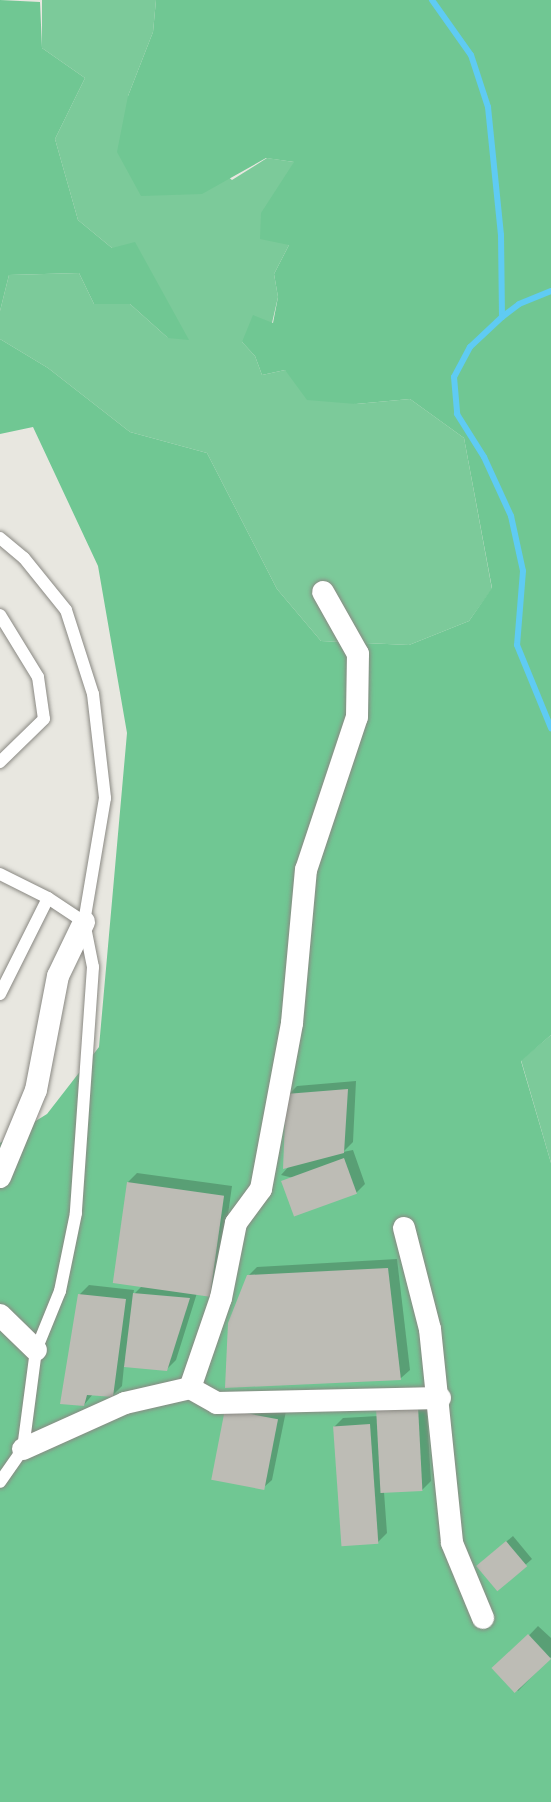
<!DOCTYPE html>
<html>
<head>
<meta charset="utf-8">
<style>
  body { margin:0 }
  #map { position:relative; width:551px; height:1802px; overflow:hidden; background:#e8e7e0; font-family:"Fira Sans",sans-serif }
  div>[style] { position:absolute }
  [style*='--x'] { left:calc(var(--x)*1px); top:calc(var(--y)*1px); width:calc(var(--w)*1px); rotate:calc(var(--a)*1deg) }
  .green>* { inset:0; background:#7cca9a }
  .forest>* { inset:0; background:#70c793 }
  .shadow>* { inset:0; background:#0003 }
  .stream>* { height:6px; margin:-3px; padding:0 3px; transform-origin:3px; border-radius:3px; background:#5fcbf3 }
  .building>* { inset:0; background:#bdbcb5; transform-origin:0 0 }
  .roads { filter:drop-shadow(0 0 2px #8a8983) drop-shadow(0 0 2px #8a8983) }
  .lane>* { height:12px; margin:-6px; padding:0 6px; transform-origin:6px; border-radius:6px; background:#fff }
  .street>* { height:22px; margin:-11px; padding:0 11px; transform-origin:11px; border-radius:11px; background:#fff }
  span { translate:-50% -50%; white-space:nowrap; text-align:center; line-height:1.15; -webkit-text-stroke:6px #e8e7e0; paint-order:stroke }
</style>
</head>
<body>
<div id="map">
  <div class="green">
    <div style="clip-path:polygon(42px 0,156px 0,153px 32px,128px 96px,232px 180px,267px 158px,294px 162px,289px 245px,274px 274px,278px 297px,272px 323px,242px 342px,255px 356px,262px 375px,285px 370px,356px 404px,410px 399px,464px 438px,492px 589px,469px 621px,409px 645px,321px 641px,277px 589px,207px 453px,130px 432px,48px 368px,0 339px,0 311px,9px 275px,79px 273px,94px 304px,130px 304px,168px 338px,112px 248px,78px 220px,55px 139px,85px 78px,42px 48px)"></div>
    <div style="clip-path:polygon(551px 1035px,551px 1163px,521px 1060px)"></div>
  </div>
  <div class="forest">
    <div style="clip-path:polygon(0 0,40px 2px,42px 48px,85px 78px,55px 139px,78px 220px,112px 248px,135px 242px,189px 340px,168px 338px,130px 304px,94px 304px,79px 273px,9px 275px,0 311px)"></div>
    <div style="clip-path:polygon(156px 0,551px 0,551px 1035px,521px 1061px,551px 1163px,551px 1802px,0 1802px,0 1143px,47px 1114px,99px 1047px,127px 733px,98px 566px,33px 427px,0 434px,0 339px,48px 368px,130px 432px,207px 453px,277px 589px,321px 641px,409px 645px,469px 621px,492px 588px,464px 438px,410px 399px,356px 404px,307px 400px,285px 370px,262px 375px,255px 356px,242px 342px,253px 315px,273px 323px,278px 297px,274px 274px,289px 245px,260px 239px,261px 213px,294px 162px,266px 158px,202px 194px,141px 196px,117px 152px,128px 96px,153px 32px)"></div>
  </div>
  <div class="shadow">
    <div style="clip-path:polygon(356px 1081px,353px 1142px,343px 1152px,353px 1150px,365px 1184px,356px 1193px,281px 1175px,290px 1165px,288px 1095px,297px 1086px)"></div>
    <div style="clip-path:polygon(137px 1173px,232px 1186px,218px 1285px,209px 1294px,197px 1293px,176px 1360px,167px 1369px,124px 1366px,122px 1386px,113px 1395px,93px 1394px,84px 1405px,80px 1294px,89px 1285px,134px 1290px,133px 1295px,143px 1285px,128px 1182px)"></div>
    <div style="clip-path:polygon(397px 1259px,410px 1370px,401px 1378px,226px 1386px,248px 1276px,257px 1267px)"></div>
    <div style="clip-path:polygon(426px 1398px,431px 1481px,422px 1490px,384px 1492px,387px 1533px,378px 1542px,334px 1427px,343px 1418px,378px 1416px)"></div>
    <div style="clip-path:polygon(226px 1410px,286px 1411px,272px 1480px,263px 1488px)"></div>
    <div style="clip-path:polygon(513px 1536px,532px 1559px,498px 1589px,484px 1560px)"></div>
    <div style="clip-path:polygon(538px 1626px,551px 1638px,551px 1657px,518px 1691px,496px 1670px)"></div>
  </div>
  <div class="stream">
    <div style="--x:432;--y:0;--w:67;--a:54.7"></div>
    <div style="--x:471;--y:55;--w:55;--a:71.9"></div>
    <div style="--x:488;--y:107;--w:129;--a:84.2"></div>
    <div style="--x:501;--y:235;--w:82;--a:89.3"></div>
    <div style="--x:502;--y:317;--w:44;--a:136.8"></div>
    <div style="--x:470;--y:347;--w:34;--a:118"></div>
    <div style="--x:454;--y:377;--w:37;--a:85"></div>
    <div style="--x:457;--y:414;--w:51;--a:57.9"></div>
    <div style="--x:484;--y:457;--w:65;--a:65.4"></div>
    <div style="--x:511;--y:516;--w:56;--a:77.7"></div>
    <div style="--x:523;--y:571;--w:74;--a:94.6"></div>
    <div style="--x:517;--y:645;--w:90;--a:67.7"></div>
    <div style="--x:502;--y:317;--w:21;--a:-37"></div>
    <div style="--x:519;--y:304;--w:35;--a:-22"></div>
  </div>
  <div class="building">
    <div style="clip-path:polygon(348px 1089px,344px 1153px,283px 1169px,286px 1094px)"></div>
    <div style="left:344px;top:1158px;width:38px;height:67px;rotate:70deg"></div>
    <div style="left:127px;top:1182px;width:98px;height:102px;rotate:8deg"></div>
    <div style="clip-path:polygon(388px 1268px,401px 1380px,225px 1388px,228px 1323px,247px 1275px)"></div>
    <div style="clip-path:polygon(133px 1293px,190px 1298px,167px 1371px,124px 1367px)"></div>
    <div style="clip-path:polygon(78px 1294px,126px 1299px,113px 1397px,87px 1395px,84px 1406px,60px 1404px)"></div>
    <div style="left:418px;top:1406px;width:85px;height:42px;rotate:87deg"></div>
    <div style="left:225px;top:1409px;width:54px;height:72px;rotate:11deg"></div>
    <div style="left:370px;top:1424px;width:120px;height:37px;rotate:86deg"></div>
    <div style="left:506px;top:1541px;width:33px;height:39px;rotate:50deg"></div>
    <div style="left:528px;top:1634px;width:34px;height:50px;rotate:47deg"></div>
  </div>
  <div class="roads">
    <div class="lane">
      <div style="--x:0;--y:538;--w:31;--a:40"></div>
      <div style="--x:24;--y:558;--w:67;--a:51.1"></div>
      <div style="--x:66;--y:610;--w:88;--a:72.2"></div>
      <div style="--x:93;--y:694;--w:105;--a:83.4"></div>
      <div style="--x:105;--y:798;--w:126;--a:99.6"></div>
      <div style="--x:84;--y:922;--w:46;--a:78.7"></div>
      <div style="--x:93;--y:967;--w:247;--a:94"></div>
      <div style="--x:76;--y:1213;--w:80;--a:101.6"></div>
      <div style="--x:60;--y:1291;--w:64;--a:112.1"></div>
      <div style="--x:36;--y:1350;--w:100;--a:97.5"></div>
      <div style="--x:23;--y:1449;--w:40;--a:124.9"></div>
      <div style="--x:0;--y:615;--w:73;--a:58.5"></div>
      <div style="--x:38;--y:677;--w:42;--a:81.9"></div>
      <div style="--x:44;--y:719;--w:62;--a:135.7"></div>
      <div style="--x:0;--y:874;--w:54;--a:26.6"></div>
      <div style="--x:0;--y:994;--w:107;--a:-63.4"></div>
      <div style="--x:48;--y:898;--w:43;--a:33.7"></div>
    </div>
    <div class="street">
      <div style="--x:0;--y:1177;--w:94;--a:-67.5"></div>
      <div style="--x:36;--y:1090;--w:116;--a:-79.1"></div>
      <div style="--x:58;--y:976;--w:60;--a:-64.3"></div>
      <div style="--x:404;--y:1228;--w:104;--a:75.6"></div>
      <div style="--x:430;--y:1329;--w:215;--a:84.1"></div>
      <div style="--x:452;--y:1543;--w:81;--a:67.5"></div>
      <div style="--x:0;--y:1315;--w:50;--a:44.2"></div>
      <div style="--x:190;--y:1388;--w:95;--a:-71"></div>
      <div style="--x:221;--y:1298;--w:76;--a:-78.7"></div>
      <div style="--x:236;--y:1223;--w:42;--a:-53.7"></div>
      <div style="--x:261;--y:1189;--w:169;--a:-79.4"></div>
      <div style="--x:292;--y:1023;--w:154;--a:-84.8"></div>
      <div style="--x:306;--y:870;--w:161;--a:-71.6"></div>
      <div style="--x:357;--y:717;--w:63;--a:-89.1"></div>
      <div style="--x:358;--y:654;--w:71;--a:-119.4"></div>
      <div style="--x:23;--y:1449;--w:112;--a:-24.3"></div>
      <div style="--x:125;--y:1403;--w:67;--a:-13"></div>
      <div style="--x:190;--y:1388;--w:31;--a:29"></div>
      <div style="--x:217;--y:1403;--w:223;--a:-1.3"></div>
    </div>
  </div>
</div>
</body>
</html>
